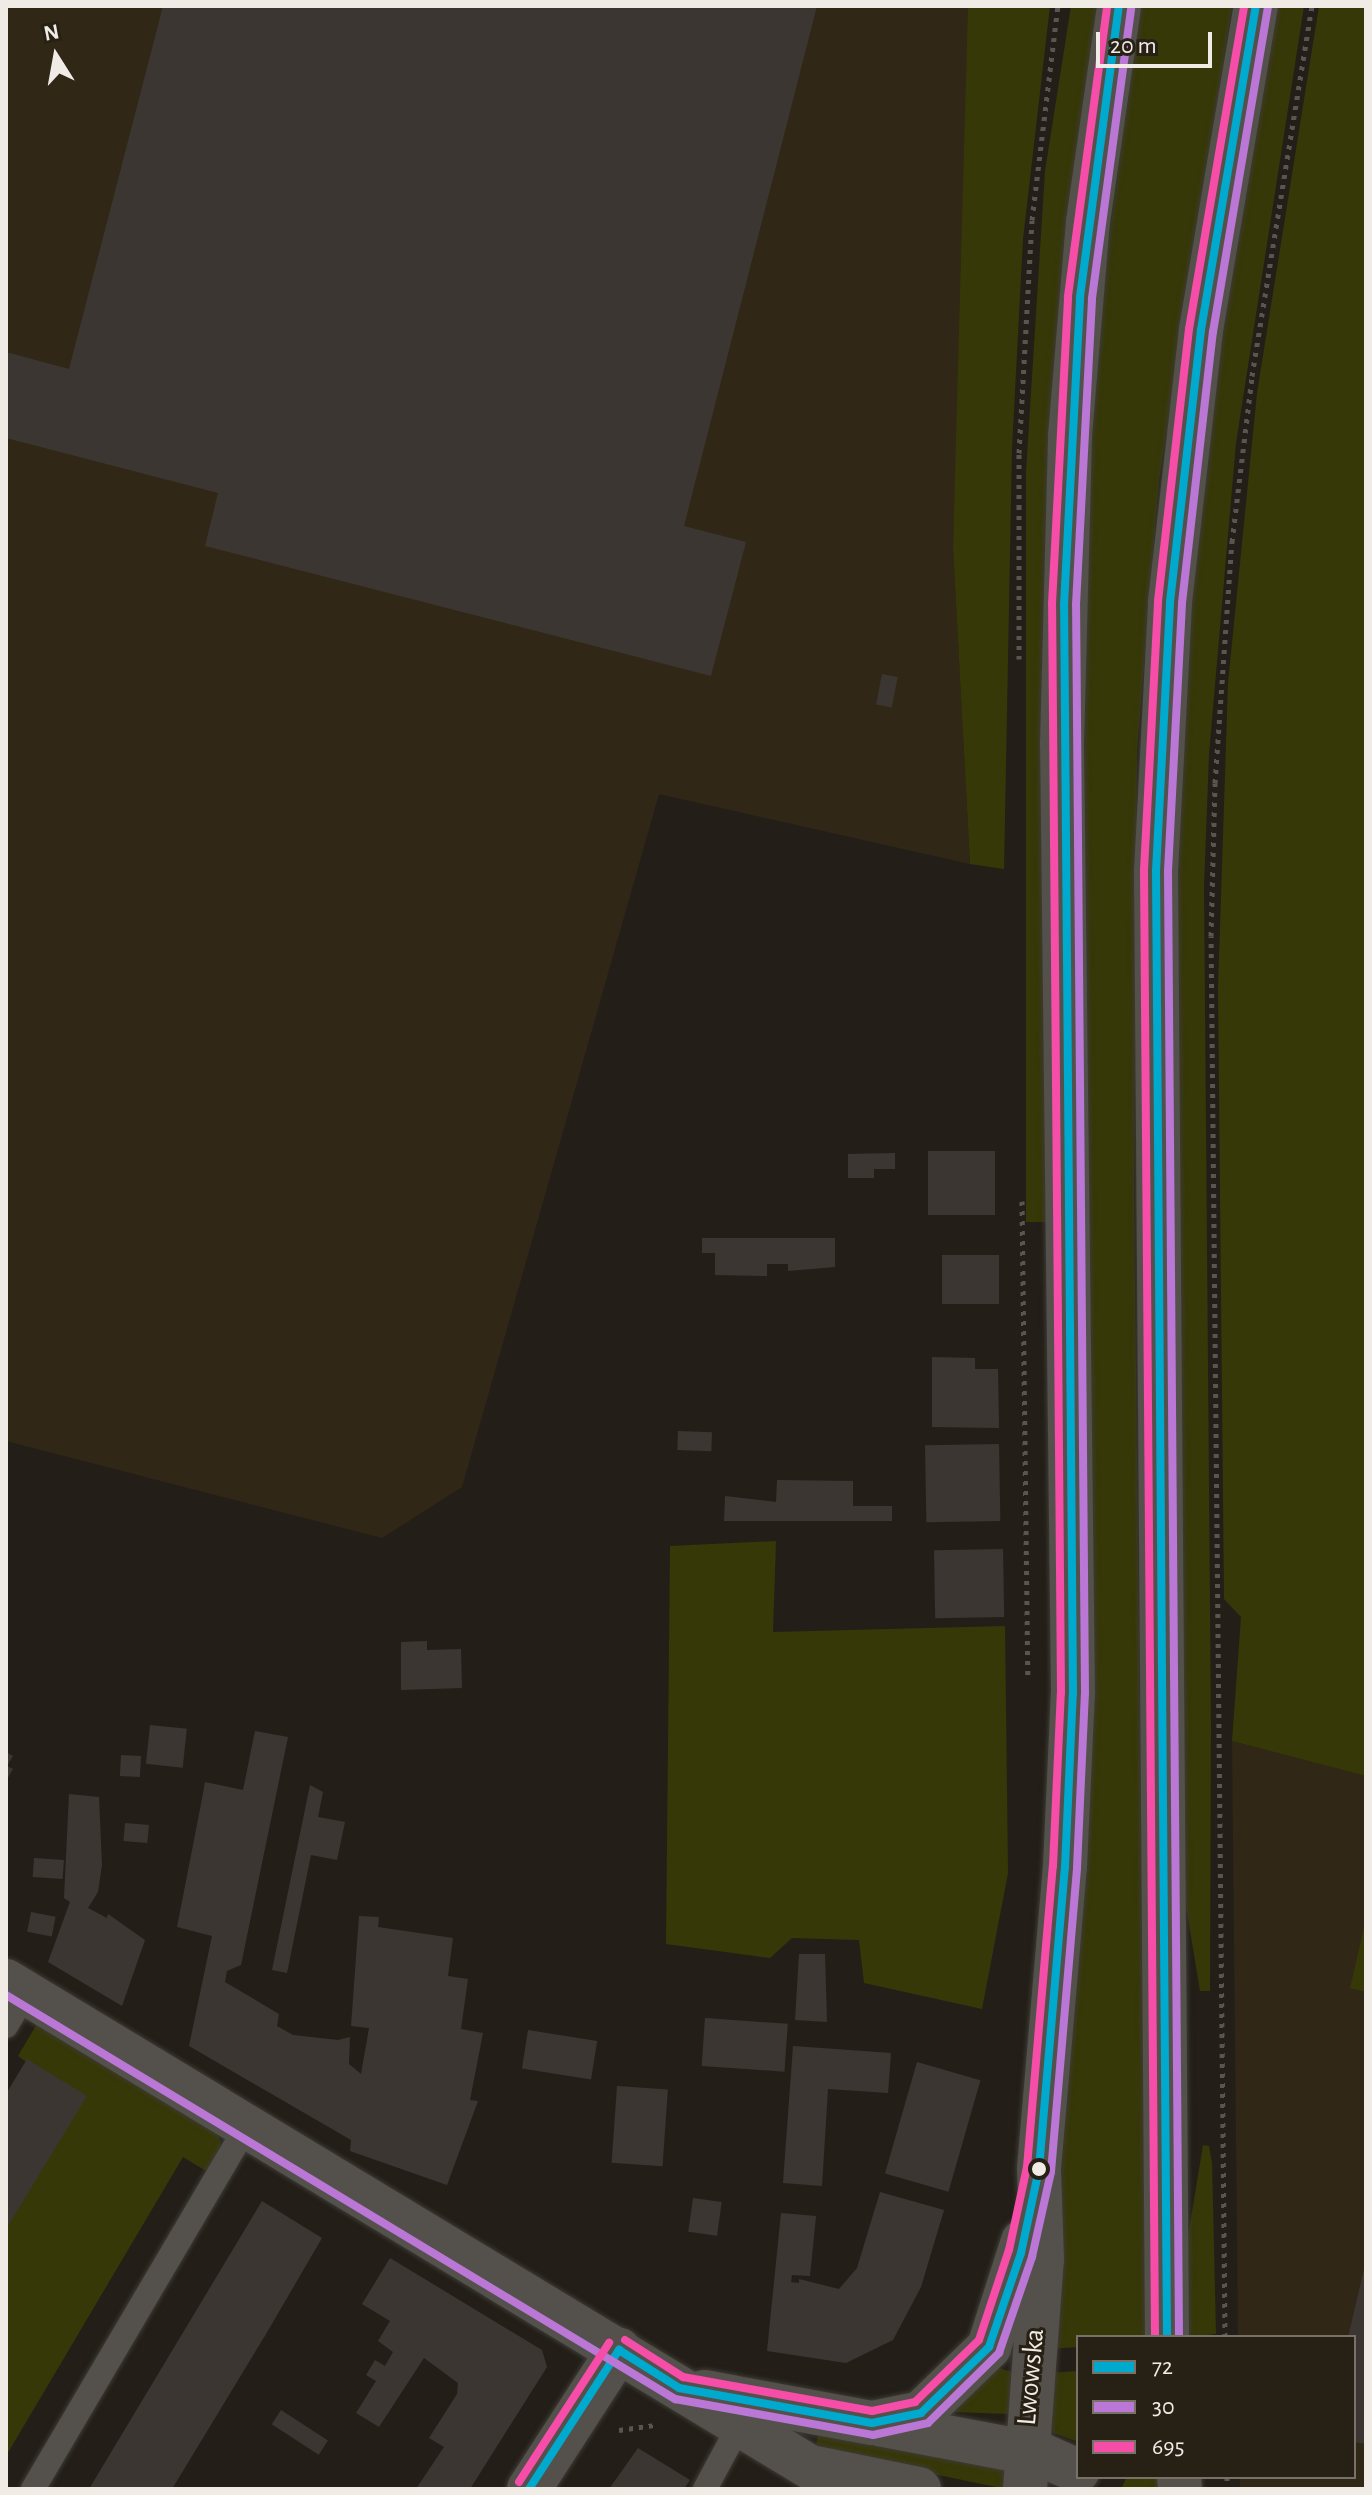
<!DOCTYPE html>
<html>
<head>
<meta charset="utf-8">
<style>
  body { margin:0 }
  #map { position:relative; width:1372px; height:2495px; overflow:hidden; background:#231f18; font-family:"Alegreya Sans",sans-serif }
  div>[style] { position:absolute }
  [style*='--x'] { left:calc(var(--x)*1px); top:calc(var(--y)*1px); width:calc(var(--w)*1px); rotate:calc(var(--a)*1deg) }
  .built>* { inset:0; background:#302716 }
  .green>* { inset:0; background:#373807 }
  .building>* { inset:0; background:#3c3632; transform-origin:0 0 }
  .path>* { height:5px; margin-top:-2.5px; transform-origin:0; background:repeating-linear-gradient(90deg,#595652 0 4px,transparent 0 10px) }
  .roads { filter:drop-shadow(0 0 2px #3d3a35) drop-shadow(0 0 2px #3d3a35) }
  .service>* { height:24px; margin:-12px; padding:0 12px; transform-origin:12px; border-radius:12px; background:#54514c }
  .minor>* { height:44px; margin:-22px; padding:0 22px; transform-origin:22px; border-radius:22px; background:#54514c }
  .tertiary>* { height:44px; margin:-22px; padding:0 22px; transform-origin:22px; border-radius:22px; background:#54514c }
  .bus-1>* { height:8px; margin:-4px; padding:0 4px; transform-origin:4px; border-radius:4px; background:#00a9ce }
  .bus-2>* { height:8px; margin:-4px; padding:0 4px; transform-origin:4px; border-radius:4px; background:#ba77d6 }
  .bus-3>* { height:8px; margin:-4px; padding:0 4px; transform-origin:4px; border-radius:4px; background:#f54da8 }
  .dots>* { width:22px; height:22px; translate:-50% -50%; box-sizing:border-box; border:4px solid #272014; border-radius:50% }
  span { translate:-50% -50%; white-space:nowrap; text-align:center; line-height:1.15; -webkit-text-stroke:6px #272014; paint-order:stroke }
  .street-label { font-size:28px; color:#f0ebe4 }
  .frame { position:absolute; inset:0; border:8px solid #f0ebe4; pointer-events:none }
  .legend { position:absolute; left:1076px; top:2335px; width:280px; height:144px; box-sizing:border-box; background:#272014; border:2px solid #777167; margin:0; padding:10px 14px; list-style:none; font-size:24px; color:#f0ebe4 }
  .legend li { display:flex; align-items:center; gap:16px; height:40px }
  .legend b { width:40px; border:2px solid #777167 }
  .north { position:absolute; left:16px; top:16px; width:80px; height:80px; -webkit-text-stroke:6px #272014; paint-order:stroke; rotate:349deg; font-size:22px; font-weight:700; line-height:32px; text-align:center; color:#f0ebe4 }
  .north::after { content:''; display:block; margin:auto; width:28px; height:36px; background:#f0ebe4; clip-path:polygon(50% 0,100% 100%,50% 72%,0 100%) }
  .scale { position:absolute; left:1096px; top:32px; width:116px; height:36px; box-sizing:border-box; border:4px solid #f0ebe4; border-top:0; padding-left:10px; font-size:24px; line-height:28px; white-space:nowrap; color:#f0ebe4; -webkit-text-stroke:6px #272014; paint-order:stroke }
</style>
</head>
<body>
<div id="map">
  <div class="built">
    <div style="clip-path:polygon(6px 6px,971px 6px,953px 546px,970px 864px,659px 794px,462px 1487px,382px 1538px,6px 1441px)"></div>
    <div style="clip-path:polygon(1232px 1741px,1366px 1776px,1366px 2489px,1240px 2489px,1240px 2477px,1354px 2477px,1354px 2337px,1238px 2337px)"></div>
  </div>
  <div class="green">
    <div style="clip-path:polygon(968px 6px,1050px 6px,1023px 239px,1012px 448px,1004px 869px,970px 864px,953px 547px)"></div>
    <div style="clip-path:polygon(1071px 6px,1097px 6px,1064px 256px,1049px 447px,1041px 769px,1046px 1222px,1026px 1222px,1026px 472px,1045px 171px)"></div>
    <div style="clip-path:polygon(1140px 6px,1232px 6px,1159px 481px,1137px 751px,1134px 1194px,1147px 2337px,1078px 2337px,1078px 2347px,1049px 2349px,1094px 1715px,1084px 680px,1093px 402px,1106px 261px)"></div>
    <div style="clip-path:polygon(1274px 6px,1304px 6px,1236px 443px,1209px 754px,1204px 887px,1211px 1727px,1210px 1991px,1200px 1991px,1184px 1894px,1176px 794px,1206px 426px)"></div>
    <div style="clip-path:polygon(1319px 6px,1366px 6px,1366px 1776px,1232px 1741px,1241px 1617px,1224px 1599px,1218px 988px,1228px 683px,1257px 393px)"></div>
    <div style="clip-path:polygon(776px 1541px,773px 1632px,1005px 1626px,1008px 1873px,982px 2009px,864px 1983px,859px 1940px,792px 1938px,770px 1958px,666px 1944px,670px 1546px)"></div>
    <div style="clip-path:polygon(1366px 1919px,1366px 1992px,1350px 1988px)"></div>
    <div style="clip-path:polygon(38px 2022px,217px 2129px,221px 2144px,211px 2174px,183px 2157px,6px 2456px,6px 2229px,29px 2064px,18px 2056px)"></div>
    <div style="clip-path:polygon(1203px 2145px,1209px 2146px,1212px 2163px,1216px 2334px,1187px 2337px,1187px 2242px)"></div>
    <div style="clip-path:polygon(992px 2366px,1016px 2373px,1009px 2414px,951px 2412px)"></div>
    <div style="clip-path:polygon(1078px 2371px,1078px 2442px,1046px 2430px,1047px 2373px)"></div>
    <div style="clip-path:polygon(819px 2430px,1007px 2464px,1006px 2489px,865px 2460px,816px 2445px)"></div>
    <div style="clip-path:polygon(1127px 2477px,1163px 2477px,1163px 2489px,1121px 2489px)"></div>
  </div>
  <div class="building">
    <div style="clip-path:polygon(163px 6px,817px 6px,684px 526px,746px 542px,711px 676px,205px 546px,218px 493px,6px 438px,6px 352px,69px 369px)"></div>
    <div style="left:882px;top:674px;width:16px;height:31px;rotate:11deg"></div>
    <div style="left:928px;top:1151px;width:67px;height:64px"></div>
    <div style="clip-path:polygon(895px 1153px,895px 1169px,874px 1169px,874px 1178px,848px 1178px,848px 1154px)"></div>
    <div style="clip-path:polygon(702px 1238px,835px 1238px,835px 1267px,788px 1271px,788px 1264px,767px 1264px,767px 1276px,715px 1275px,715px 1253px,702px 1253px)"></div>
    <div style="left:942px;top:1255px;width:57px;height:49px"></div>
    <div style="clip-path:polygon(932px 1357px,975px 1358px,975px 1369px,998px 1369px,999px 1428px,932px 1427px)"></div>
    <div style="left:678px;top:1431px;width:34px;height:19px;rotate:2deg"></div>
    <div style="left:999px;top:1444px;width:77px;height:74px;rotate:89deg"></div>
    <div style="clip-path:polygon(777px 1480px,853px 1481px,853px 1506px,892px 1506px,892px 1521px,724px 1521px,725px 1496px,776px 1502px)"></div>
    <div style="left:1003px;top:1549px;width:68px;height:69px;rotate:89deg"></div>
    <div style="clip-path:polygon(427px 1641px,427px 1650px,461px 1649px,462px 1688px,401px 1690px,401px 1642px)"></div>
    <div style="left:150px;top:1725px;width:37px;height:39px;rotate:6deg"></div>
    <div style="clip-path:polygon(255px 1731px,288px 1737px,241px 1965px,227px 1971px,225px 1982px,279px 2014px,277px 2026px,293px 2035px,338px 2040px,350px 2037px,349px 2064px,361px 2074px,369px 2028px,351px 2026px,359px 1916px,379px 1917px,378px 1927px,453px 1938px,448px 1976px,468px 1979px,461px 2029px,483px 2033px,470px 2100px,478px 2101px,447px 2185px,350px 2151px,351px 2140px,189px 2046px,212px 1936px,177px 1927px,201px 1804px,205px 1782px,243px 1790px)"></div>
    <div style="clip-path:polygon(6px 1752px,13px 1756px,7px 1766px,13px 1769px,6px 1781px)"></div>
    <div style="left:121px;top:1755px;width:20px;height:21px;rotate:3deg"></div>
    <div style="clip-path:polygon(310px 1785px,323px 1792px,318px 1817px,345px 1822px,337px 1860px,311px 1855px,287px 1973px,272px 1970px)"></div>
    <div style="clip-path:polygon(69px 1794px,99px 1797px,102px 1865px,98px 1892px,88px 1908px,107px 1918px,108px 1914px,145px 1940px,122px 2006px,48px 1962px,70px 1902px,64px 1898px)"></div>
    <div style="left:125px;top:1823px;width:24px;height:18px;rotate:5deg"></div>
    <div style="left:34px;top:1858px;width:30px;height:19px;rotate:4deg"></div>
    <div style="left:31px;top:1912px;width:25px;height:20px;rotate:11deg"></div>
    <div style="clip-path:polygon(799px 1954px,825px 1954px,827px 2022px,795px 2020px)"></div>
    <div style="left:705px;top:2018px;width:83px;height:48px;rotate:4deg"></div>
    <div style="left:528px;top:2030px;width:70px;height:39px;rotate:9deg"></div>
    <div style="clip-path:polygon(793px 2046px,891px 2053px,888px 2093px,828px 2089px,822px 2186px,783px 2183px)"></div>
    <div style="clip-path:polygon(27px 2059px,87px 2096px,6px 2229px,6px 2094px)"></div>
    <div style="left:917px;top:2062px;width:66px;height:116px;rotate:16deg"></div>
    <div style="left:617px;top:2086px;width:51px;height:77px;rotate:4deg"></div>
    <div style="clip-path:polygon(880px 2192px,944px 2210px,921px 2287px,893px 2340px,846px 2363px,767px 2351px,781px 2213px,816px 2216px,810px 2276px,792px 2275px,791px 2282px,799px 2283px,799px 2279px,839px 2289px,857px 2268px)"></div>
    <div style="left:693px;top:2198px;width:29px;height:34px;rotate:8deg"></div>
    <div style="clip-path:polygon(262px 2201px,322px 2238px,266px 2334px,172px 2489px,89px 2489px)"></div>
    <div style="clip-path:polygon(390px 2258px,542px 2350px,547px 2367px,470px 2489px,416px 2489px,444px 2447px,429px 2438px,457px 2394px,458px 2383px,424px 2358px,379px 2427px,356px 2413px,376px 2381px,366px 2375px,375px 2360px,385px 2366px,393px 2352px,378px 2341px,390px 2321px,362px 2304px)"></div>
    <div style="clip-path:polygon(1365px 2265px,1366px 2265px,1366px 2444px,1354px 2442px,1354px 2337px,1348px 2337px)"></div>
    <div style="left:281px;top:2410px;width:56px;height:17px;rotate:33deg"></div>
    <div style="clip-path:polygon(638px 2448px,690px 2480px,684px 2489px,609px 2489px)"></div>
  </div>
  <div class="path">
    <div style="--x:1019;--y:659;--w:206;--a:-90"></div>
    <div style="--x:1019;--y:453;--w:233;--a:-86.8"></div>
    <div style="--x:1032;--y:220;--w:216;--a:-83.1"></div>
    <div style="--x:1022;--y:1201;--w:474;--a:89.3"></div>
    <div style="--x:1225;--y:2337;--w:1401;--a:-90.57"></div>
    <div style="--x:1211;--y:936;--w:153;--a:-88.5"></div>
    <div style="--x:1215;--y:783;--w:242;--a:-86"></div>
    <div style="--x:1232;--y:542;--w:167;--a:-83.1"></div>
    <div style="--x:1252;--y:376;--w:375;--a:-80.8"></div>
    <div style="--x:619;--y:2430;--w:37;--a:-8"></div>
    <div style="--x:1227;--y:2477;--w:12;--a:90"></div>
  </div>
  <div class="roads">
    <div class="service">
      <div style="--x:6;--y:2026;--w:39;--a:-59"></div>
      <div style="--x:33;--y:2489;--w:421;--a:-59.5"></div>
      <div style="--x:705;--y:2489;--w:74;--a:-61.7"></div>
    </div>
    <div class="minor">
      <div style="--x:529;--y:2489;--w:166;--a:-57.1"></div>
    </div>
    <div class="tertiary">
      <div style="--x:6;--y:1981;--w:982;--a:31.16"></div>
      <div style="--x:1167;--y:2337;--w:1466;--a:-90.43"></div>
      <div style="--x:1156;--y:871;--w:269;--a:-87"></div>
      <div style="--x:1170;--y:602;--w:274;--a:-83.5"></div>
      <div style="--x:1201;--y:330;--w:329;--a:-80.4"></div>
      <div style="--x:704;--y:2392;--w:171;--a:10.5"></div>
      <div style="--x:872;--y:2423;--w:50;--a:-11.5"></div>
      <div style="--x:921;--y:2413;--w:95;--a:-44.1"></div>
      <div style="--x:989;--y:2347;--w:111;--a:-72.2"></div>
      <div style="--x:883;--y:2425;--w:162;--a:10.7"></div>
      <div style="--x:1042;--y:2455;--w:39;--a:24"></div>
      <div style="--x:816;--y:2468;--w:105;--a:11.5"></div>
      <div style="--x:1179;--y:2477;--w:12;--a:85"></div>
      <div style="--x:1025;--y:2489;--w:231;--a:-85.8"></div>
      <div style="--x:1042;--y:2259;--w:90;--a:-91.9"></div>
      <div style="--x:1039;--y:2169;--w:303;--a:-85.1"></div>
      <div style="--x:1065;--y:1867;--w:174;--a:-87.4"></div>
      <div style="--x:1073;--y:1693;--w:949;--a:-90.66"></div>
      <div style="--x:1062;--y:744;--w:308;--a:-88.5"></div>
      <div style="--x:1070;--y:436;--w:215;--a:-85.2"></div>
      <div style="--x:1088;--y:222;--w:218;--a:-81.8"></div>
    </div>
  </div>
  <div class="bus-1">
    <div style="--x:1167;--y:2337;--w:1466;--a:-90.43"></div>
    <div style="--x:1156;--y:871;--w:269;--a:-87"></div>
    <div style="--x:1170;--y:602;--w:274;--a:-83.5"></div>
    <div style="--x:1201;--y:330;--w:329;--a:-80.4"></div>
    <div style="--x:619;--y:2350;--w:71;--a:32.3"></div>
    <div style="--x:679;--y:2388;--w:196;--a:10.3"></div>
    <div style="--x:872;--y:2423;--w:50;--a:-11.5"></div>
    <div style="--x:921;--y:2413;--w:95;--a:-44.1"></div>
    <div style="--x:989;--y:2347;--w:99;--a:-71.2"></div>
    <div style="--x:1021;--y:2253;--w:86;--a:-77.9"></div>
    <div style="--x:1039;--y:2169;--w:303;--a:-85.1"></div>
    <div style="--x:1065;--y:1867;--w:174;--a:-87.4"></div>
    <div style="--x:1073;--y:1693;--w:1088;--a:-90.47"></div>
    <div style="--x:1064;--y:605;--w:308;--a:-87"></div>
    <div style="--x:1080;--y:297;--w:294;--a:-82.4"></div>
    <div style="--x:529;--y:2489;--w:166;--a:-57.1"></div>
  </div>
  <div class="bus-2">
    <div style="--x:6;--y:1995;--w:782;--a:31.13"></div>
    <div style="--x:675;--y:2399;--w:201;--a:10.3"></div>
    <div style="--x:873;--y:2435;--w:56;--a:-12.3"></div>
    <div style="--x:928;--y:2423;--w:100;--a:-44.6"></div>
    <div style="--x:999;--y:2353;--w:102;--a:-71"></div>
    <div style="--x:1032;--y:2257;--w:87;--a:-77.4"></div>
    <div style="--x:1051;--y:2172;--w:305;--a:-85.1"></div>
    <div style="--x:1077;--y:1868;--w:175;--a:-87.4"></div>
    <div style="--x:1085;--y:1693;--w:1088;--a:-90.47"></div>
    <div style="--x:1076;--y:605;--w:307;--a:-87"></div>
    <div style="--x:1092;--y:298;--w:293;--a:-82.3"></div>
    <div style="--x:1179;--y:2337;--w:1466;--a:-90.43"></div>
    <div style="--x:1168;--y:871;--w:268;--a:-87"></div>
    <div style="--x:1182;--y:603;--w:273;--a:-83.5"></div>
    <div style="--x:1213;--y:332;--w:329;--a:-80.4"></div>
  </div>
  <div class="bus-3">
    <div style="--x:1155;--y:2337;--w:1467;--a:-90.43"></div>
    <div style="--x:1144;--y:870;--w:269;--a:-87"></div>
    <div style="--x:1158;--y:601;--w:274;--a:-83.5"></div>
    <div style="--x:1189;--y:329;--w:328;--a:-80.3"></div>
    <div style="--x:625;--y:2340;--w:69;--a:32.5"></div>
    <div style="--x:683;--y:2377;--w:192;--a:10.2"></div>
    <div style="--x:872;--y:2411;--w:44;--a:-11.8"></div>
    <div style="--x:915;--y:2402;--w:89;--a:-44.1"></div>
    <div style="--x:979;--y:2340;--w:95;--a:-71.6"></div>
    <div style="--x:1009;--y:2250;--w:85;--a:-77.8"></div>
    <div style="--x:1027;--y:2167;--w:302;--a:-85.1"></div>
    <div style="--x:1053;--y:1866;--w:173;--a:-87.4"></div>
    <div style="--x:1061;--y:1693;--w:1089;--a:-90.47"></div>
    <div style="--x:1052;--y:604;--w:308;--a:-87"></div>
    <div style="--x:1068;--y:296;--w:293;--a:-82.3"></div>
    <div style="--x:519;--y:2482;--w:166;--a:-57.1"></div>
  </div>
  <div class="dots">
    <div style="left:1039px;top:2169px;background:#f0ebe4"></div>
  </div>
  <div class="street-label">
    <span style="left:1031px;top:2377px;rotate:-85deg">Lwowska</span>
  </div>
  <div class="frame"></div>
  <ul class="legend">
  <li><b style="height:10px;background:#00a9ce"></b>72</li>
  <li><b style="height:10px;background:#ba77d6"></b>30</li>
  <li><b style="height:10px;background:#f54da8"></b>695</li>
  </ul>
  <div class="north">N</div>
  <div class="scale">20 m</div>
</div>
</body>
</html>
